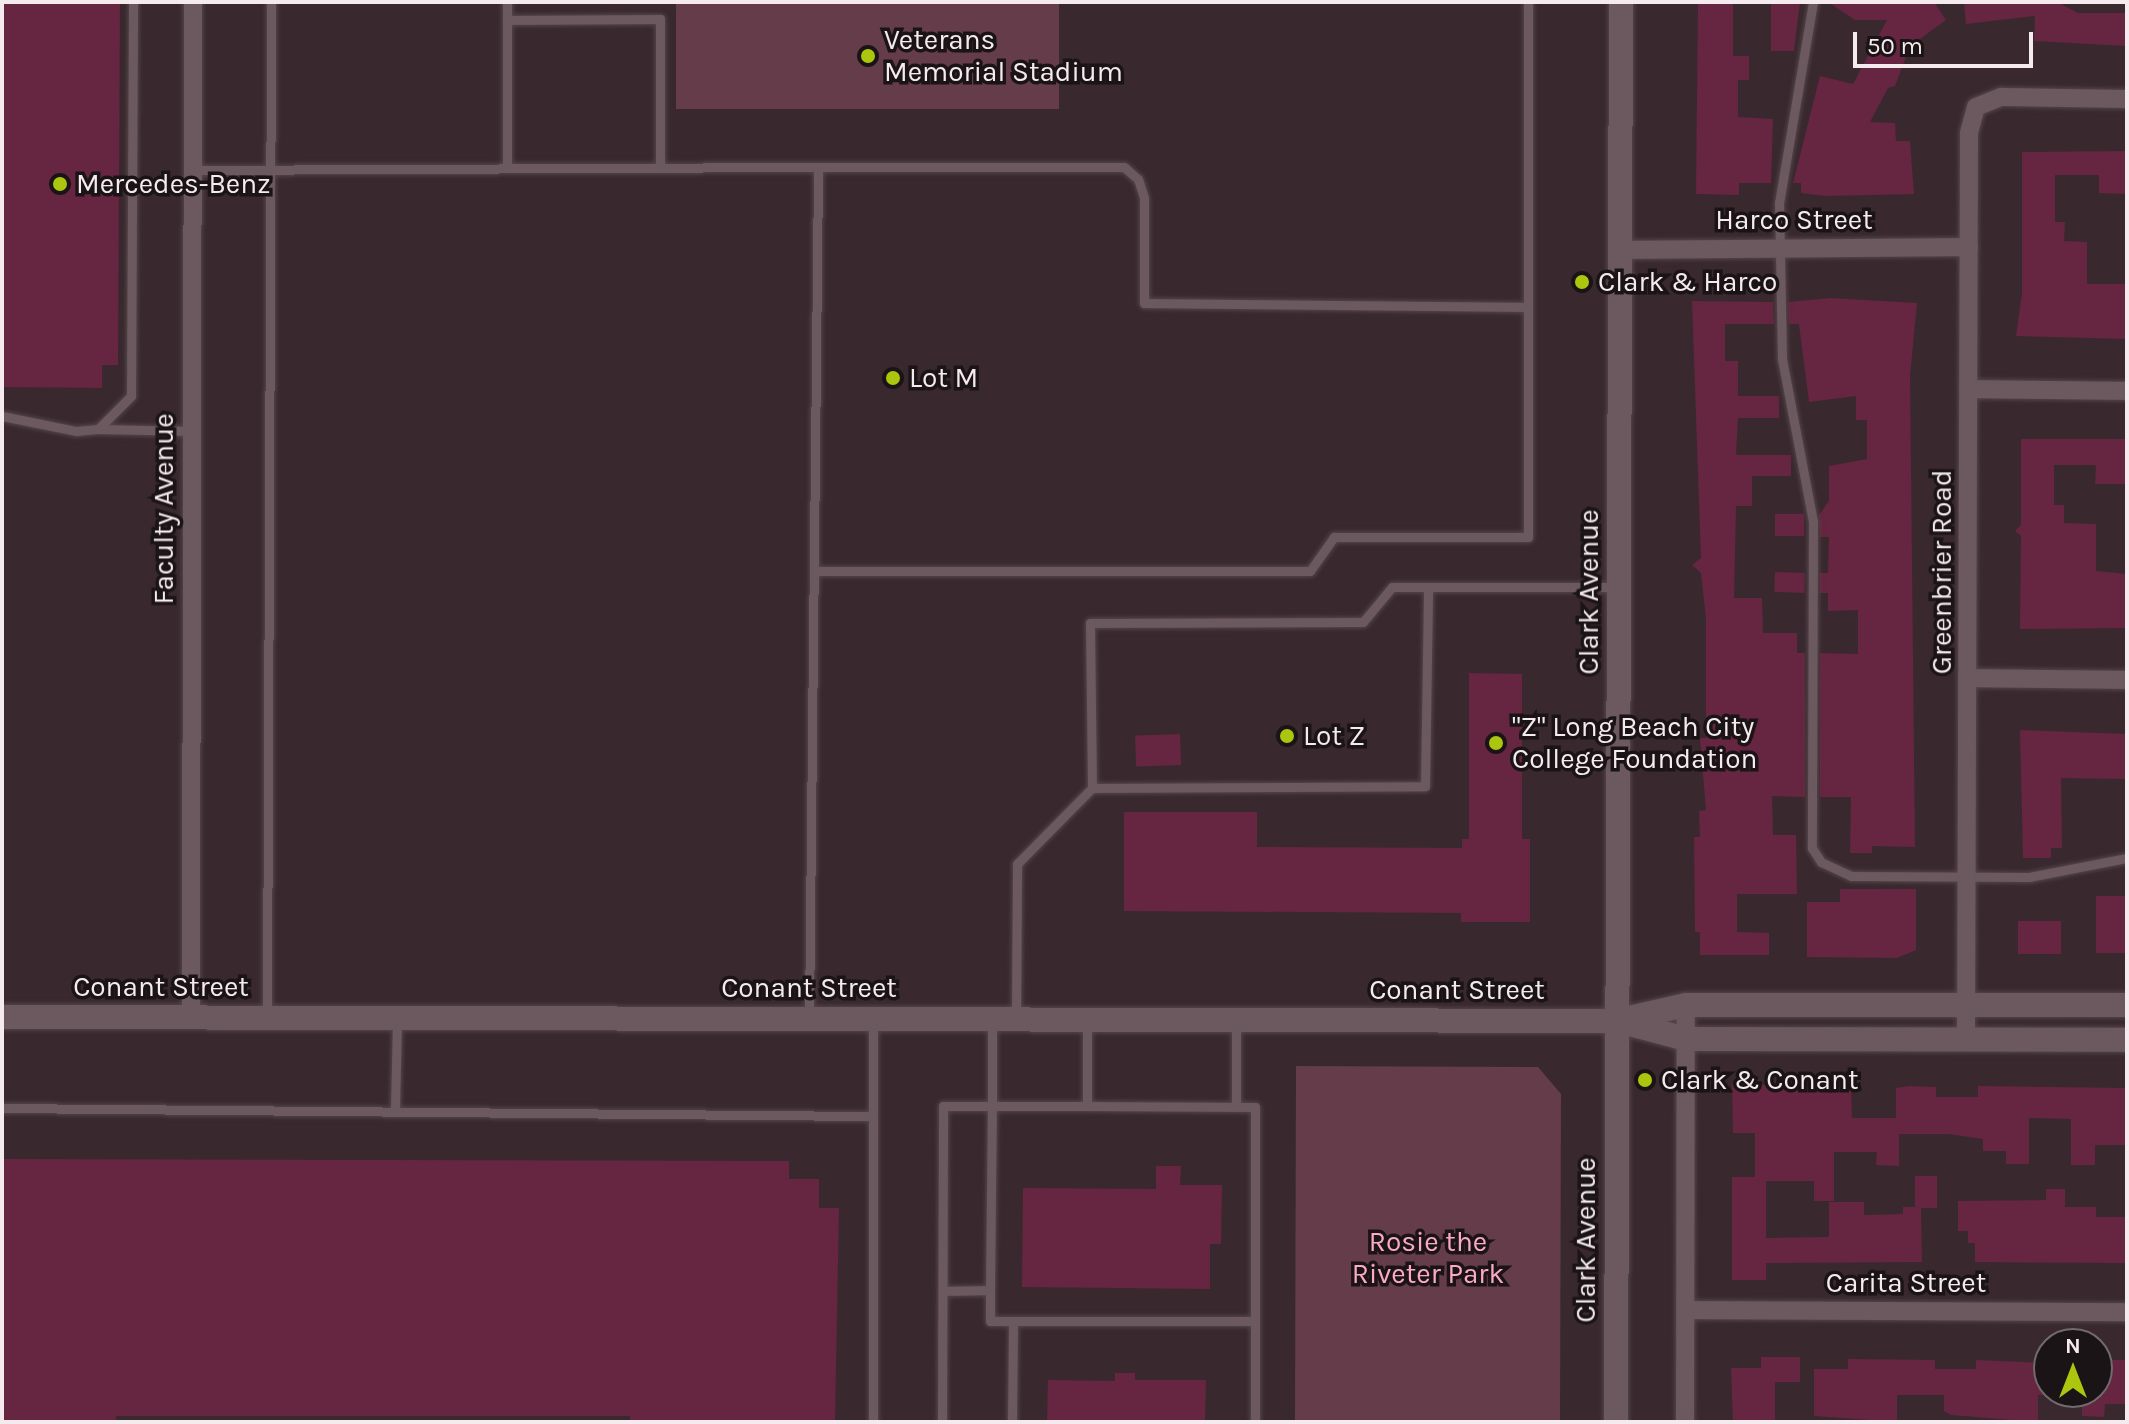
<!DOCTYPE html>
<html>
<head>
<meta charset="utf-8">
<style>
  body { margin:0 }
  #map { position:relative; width:2129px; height:1424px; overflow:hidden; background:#39292e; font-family:Karla,sans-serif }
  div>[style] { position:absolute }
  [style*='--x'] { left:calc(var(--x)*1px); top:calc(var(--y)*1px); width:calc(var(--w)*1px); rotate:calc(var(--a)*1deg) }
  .green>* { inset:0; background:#643c4a; transform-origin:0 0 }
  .building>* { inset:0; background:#662541; transform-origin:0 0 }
  .roads { filter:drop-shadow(0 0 2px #53454a) drop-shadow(0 0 2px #53454a) }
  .lane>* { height:9px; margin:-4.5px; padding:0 4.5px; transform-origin:4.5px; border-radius:4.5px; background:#6b595f }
  .street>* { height:18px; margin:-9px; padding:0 9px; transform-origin:9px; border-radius:9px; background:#6b595f }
  .secondary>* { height:24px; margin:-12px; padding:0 12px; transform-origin:12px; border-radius:12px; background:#6b595f }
  .dots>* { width:22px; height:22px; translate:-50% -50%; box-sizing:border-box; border:4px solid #1b1416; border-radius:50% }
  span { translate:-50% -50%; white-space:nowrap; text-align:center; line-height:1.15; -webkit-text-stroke:7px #1b1416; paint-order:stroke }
  .poi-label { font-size:28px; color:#f5eaed }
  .left { translate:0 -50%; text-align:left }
  .street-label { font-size:28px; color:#f5eaed }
  .park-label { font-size:28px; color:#fba9c6 }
  .frame { position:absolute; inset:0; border:4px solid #f5eaed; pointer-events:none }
  .north { position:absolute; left:2033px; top:1328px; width:80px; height:80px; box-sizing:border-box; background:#1b1416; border:2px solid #726a6c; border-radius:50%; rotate:0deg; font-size:22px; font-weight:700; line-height:32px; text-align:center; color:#f5eaed }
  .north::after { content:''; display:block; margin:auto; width:28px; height:36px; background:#acc610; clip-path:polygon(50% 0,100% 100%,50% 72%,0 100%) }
  .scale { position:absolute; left:1853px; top:32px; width:180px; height:36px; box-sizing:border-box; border:4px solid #f5eaed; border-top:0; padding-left:10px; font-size:24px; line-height:28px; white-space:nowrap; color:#f5eaed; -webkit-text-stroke:6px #1b1416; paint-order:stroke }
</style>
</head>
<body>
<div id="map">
  <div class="green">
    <div style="left:676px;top:2px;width:383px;height:107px"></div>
    <div style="clip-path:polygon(1296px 1066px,1538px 1067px,1561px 1094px,1560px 1422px,1295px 1422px)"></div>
  </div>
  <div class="building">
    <div style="clip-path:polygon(2px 2px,120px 2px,118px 365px,102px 365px,102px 388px,2px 387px)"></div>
    <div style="clip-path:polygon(1698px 2px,1733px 2px,1733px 56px,1749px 56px,1749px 80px,1738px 80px,1738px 117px,1773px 119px,1771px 183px,1739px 183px,1739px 195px,1696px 194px)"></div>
    <div style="clip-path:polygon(1771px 2px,1800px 2px,1794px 51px,1771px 51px)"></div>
    <div style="clip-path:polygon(1828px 2px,1934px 2px,1946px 20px,1910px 46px,1895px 86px,1888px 88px,1870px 122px,1895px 123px,1896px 141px,1910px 141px,1914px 194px,1826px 196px,1801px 193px,1801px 183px,1793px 183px,1820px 76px,1853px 84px,1887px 20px,1855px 20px)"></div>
    <div style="clip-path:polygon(1964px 2px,2057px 2px,2078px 13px,2126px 13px,2127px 46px,2034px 41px,2035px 16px,1966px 24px)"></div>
    <div style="clip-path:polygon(2127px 151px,2127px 194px,2099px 193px,2099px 175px,2055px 175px,2055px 222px,2065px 222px,2064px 241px,2087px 242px,2087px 284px,2127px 284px,2127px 339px,2016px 336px,2022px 293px,2022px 152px)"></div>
    <div style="clip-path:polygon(1830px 298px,1917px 303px,1910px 376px,1915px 847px,1872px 846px,1872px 853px,1850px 853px,1851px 797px,1820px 797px,1820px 653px,1858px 654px,1858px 610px,1828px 611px,1828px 593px,1820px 593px,1820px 573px,1828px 573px,1829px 537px,1820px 537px,1819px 515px,1829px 501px,1829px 466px,1867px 459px,1867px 420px,1856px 420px,1856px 396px,1809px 402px,1799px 324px,1789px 324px,1788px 302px)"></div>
    <div style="clip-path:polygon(1692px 301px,1773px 302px,1774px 324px,1725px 324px,1725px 361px,1738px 361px,1738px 396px,1779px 396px,1779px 418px,1738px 418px,1736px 455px,1791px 455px,1791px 476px,1752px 476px,1752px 506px,1736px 506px,1734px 598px,1762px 598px,1763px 633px,1797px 633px,1797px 653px,1805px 653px,1805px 797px,1772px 796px,1773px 835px,1796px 835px,1797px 894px,1737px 894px,1737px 932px,1769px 933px,1769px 955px,1700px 955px,1700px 932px,1695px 932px,1694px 837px,1700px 837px,1699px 811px,1706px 810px,1700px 738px,1706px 738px,1706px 619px,1701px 573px,1692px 565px,1701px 558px)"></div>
    <div style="clip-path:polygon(2021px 439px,2127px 439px,2127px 484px,2095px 484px,2096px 465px,2054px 465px,2054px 505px,2064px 505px,2064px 523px,2096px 524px,2096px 571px,2127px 574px,2127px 628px,2020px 629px,2021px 536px,2015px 531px,2021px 525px)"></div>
    <div style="left:1775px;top:514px;width:29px;height:22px"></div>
    <div style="left:1775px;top:572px;width:30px;height:20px;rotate:2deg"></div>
    <div style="clip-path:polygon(1469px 673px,1522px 674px,1522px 839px,1530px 839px,1530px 922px,1461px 922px,1461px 913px,1124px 911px,1124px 812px,1257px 812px,1257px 847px,1462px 848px,1462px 839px,1469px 839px)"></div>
    <div style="clip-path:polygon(2020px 730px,2127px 734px,2127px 779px,2061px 778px,2062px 848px,2051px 848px,2051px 858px,2023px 858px)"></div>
    <div style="left:1180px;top:734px;width:31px;height:45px;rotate:88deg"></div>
    <div style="clip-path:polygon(1840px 889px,1916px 889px,1916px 950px,1897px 958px,1807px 957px,1807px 902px,1840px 902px)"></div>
    <div style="left:2096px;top:896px;width:31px;height:57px"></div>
    <div style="left:2018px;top:921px;width:43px;height:33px"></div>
    <div style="clip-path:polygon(1732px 1084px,1851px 1087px,1852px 1118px,1896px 1118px,1896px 1088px,1909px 1086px,1936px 1087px,1936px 1097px,1978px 1097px,1978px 1086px,2127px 1088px,2127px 1145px,2095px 1145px,2095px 1165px,2071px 1165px,2071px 1119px,2029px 1118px,2029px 1164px,2006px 1164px,2006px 1151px,1983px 1151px,1983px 1139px,1948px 1134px,1899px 1134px,1899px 1166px,1876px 1165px,1877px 1152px,1834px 1152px,1834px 1201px,1814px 1201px,1814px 1181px,1766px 1181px,1766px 1238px,1829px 1237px,1829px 1202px,1864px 1202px,1864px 1215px,1903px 1214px,1903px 1207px,1915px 1207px,1915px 1176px,1937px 1176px,1937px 1208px,1921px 1208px,1922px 1262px,1766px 1263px,1766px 1280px,1732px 1280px,1732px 1177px,1755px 1177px,1755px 1133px,1733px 1133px)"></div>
    <div style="clip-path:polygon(2px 1159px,789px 1161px,789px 1179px,819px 1179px,819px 1208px,839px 1208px,835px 1422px,630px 1422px,630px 1416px,116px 1416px,116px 1422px,2px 1422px)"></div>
    <div style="clip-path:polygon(1156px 1166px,1181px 1166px,1180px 1185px,1222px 1185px,1221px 1244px,1210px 1244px,1210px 1289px,1022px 1287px,1023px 1188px,1156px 1189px)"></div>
    <div style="clip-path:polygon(2046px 1189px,2065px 1189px,2065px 1207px,2096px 1207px,2096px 1217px,2126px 1217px,2125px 1263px,1975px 1262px,1975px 1243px,1968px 1243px,1968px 1231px,1958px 1231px,1958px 1201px,2046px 1200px)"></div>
    <div style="clip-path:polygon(1761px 1357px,1800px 1357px,1800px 1382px,1775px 1382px,1775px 1422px,1733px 1422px,1731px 1368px,1761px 1368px)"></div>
    <div style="clip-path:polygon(1848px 1359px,1935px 1360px,1935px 1369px,1976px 1369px,1976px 1360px,2049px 1363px,2049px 1395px,2038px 1395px,2038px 1422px,1951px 1415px,1944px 1411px,1944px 1395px,1897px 1395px,1897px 1422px,1814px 1416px,1814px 1369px,1848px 1369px)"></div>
    <div style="clip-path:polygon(2097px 1360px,2127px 1360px,2127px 1404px,2105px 1404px,2104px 1417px,2082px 1416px,2082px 1392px,2097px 1392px)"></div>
    <div style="clip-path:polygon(1115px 1373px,1135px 1373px,1135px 1380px,1206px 1380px,1205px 1422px,1047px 1422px,1048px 1380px,1115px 1381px)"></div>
  </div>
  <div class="roads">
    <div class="lane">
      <div style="--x:507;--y:2;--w:166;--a:90"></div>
      <div style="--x:1813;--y:2;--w:203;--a:99.6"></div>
      <div style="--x:1779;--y:202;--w:157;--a:88.9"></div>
      <div style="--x:1782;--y:359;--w:165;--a:79.2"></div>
      <div style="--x:1813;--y:521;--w:327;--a:90.2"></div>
      <div style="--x:1812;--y:848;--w:17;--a:57"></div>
      <div style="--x:1821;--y:862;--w:33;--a:25"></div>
      <div style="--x:1851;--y:876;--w:178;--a:0.3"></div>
      <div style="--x:2029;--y:877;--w:100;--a:-11"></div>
      <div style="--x:507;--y:20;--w:153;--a:-0.4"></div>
      <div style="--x:660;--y:19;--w:148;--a:90"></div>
      <div style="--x:193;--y:170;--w:625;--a:-0.28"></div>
      <div style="--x:2;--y:416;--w:76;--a:11.5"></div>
      <div style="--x:76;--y:431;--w:22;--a:-5"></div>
      <div style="--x:98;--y:429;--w:47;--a:-45"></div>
      <div style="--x:131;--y:396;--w:394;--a:-89.7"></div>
      <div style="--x:98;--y:429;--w:94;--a:1.2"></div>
      <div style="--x:816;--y:571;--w:494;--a:0"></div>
      <div style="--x:1310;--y:571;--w:42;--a:-54.8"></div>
      <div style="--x:1334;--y:537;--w:194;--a:0"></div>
      <div style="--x:1528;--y:537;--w:230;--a:-90"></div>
      <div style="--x:1092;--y:788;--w:333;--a:-0.3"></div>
      <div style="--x:1425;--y:786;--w:199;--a:-89.1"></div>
      <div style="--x:267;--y:1017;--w:1015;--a:-89.77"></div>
      <div style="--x:809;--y:1018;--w:851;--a:-89.39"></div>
      <div style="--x:818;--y:167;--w:306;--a:0"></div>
      <div style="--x:1124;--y:167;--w:18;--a:41"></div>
      <div style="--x:1138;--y:179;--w:20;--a:72"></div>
      <div style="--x:1144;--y:198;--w:105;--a:90"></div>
      <div style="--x:1144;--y:303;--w:384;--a:0.6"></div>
      <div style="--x:1528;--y:307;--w:305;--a:-90"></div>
      <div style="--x:1016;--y:1019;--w:155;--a:-89.6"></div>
      <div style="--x:1017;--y:864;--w:107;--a:-45.4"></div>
      <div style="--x:1092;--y:788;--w:165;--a:-90.7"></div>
      <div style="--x:1090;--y:623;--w:273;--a:-0.2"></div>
      <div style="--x:1363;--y:622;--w:45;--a:-50.4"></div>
      <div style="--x:1392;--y:587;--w:227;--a:0"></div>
      <div style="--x:1087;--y:1106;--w:84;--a:-90"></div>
      <div style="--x:1236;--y:1107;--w:84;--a:-90"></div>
      <div style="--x:2;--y:1108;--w:871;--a:0.53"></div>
      <div style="--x:873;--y:1116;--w:306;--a:90"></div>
      <div style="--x:395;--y:1109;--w:88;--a:-88.7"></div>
      <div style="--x:873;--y:1116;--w:97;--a:-90"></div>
      <div style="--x:943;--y:1291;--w:47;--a:-1.2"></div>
      <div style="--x:942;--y:1422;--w:316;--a:-89.8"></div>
      <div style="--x:943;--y:1106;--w:144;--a:0"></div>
      <div style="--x:1087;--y:1106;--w:168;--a:0.3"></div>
      <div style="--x:1255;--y:1107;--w:214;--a:90"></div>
      <div style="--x:1255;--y:1321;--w:265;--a:180"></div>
      <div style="--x:990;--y:1321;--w:31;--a:-90"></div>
      <div style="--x:990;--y:1290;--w:184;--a:-89.4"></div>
      <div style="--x:992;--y:1106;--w:84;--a:-90"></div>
      <div style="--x:1012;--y:1422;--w:101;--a:-89.4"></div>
      <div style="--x:1255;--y:1422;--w:101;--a:-90"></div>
    </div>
    <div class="street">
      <div style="--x:1620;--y:250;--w:349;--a:-0.5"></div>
      <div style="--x:1970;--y:389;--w:157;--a:0.7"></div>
      <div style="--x:1970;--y:678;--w:157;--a:0.7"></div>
      <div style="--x:191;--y:1017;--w:1015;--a:-89.89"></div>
      <div style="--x:1966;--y:1039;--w:906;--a:-89.81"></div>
      <div style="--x:1969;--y:133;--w:27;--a:-75"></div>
      <div style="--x:1976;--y:107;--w:27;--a:-22"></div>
      <div style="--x:2001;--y:97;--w:126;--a:0.9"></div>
      <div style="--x:1686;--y:1310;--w:441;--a:0.3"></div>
      <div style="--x:1685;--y:1422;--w:417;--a:-89.9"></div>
    </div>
    <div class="secondary">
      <div style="--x:2;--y:1017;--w:1614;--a:0.14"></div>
      <div style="--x:1616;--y:1021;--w:72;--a:-12.9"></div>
      <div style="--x:1686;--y:1005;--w:441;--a:0"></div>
      <div style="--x:1622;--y:1022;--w:66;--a:14.9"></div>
      <div style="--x:1686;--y:1039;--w:441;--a:0.1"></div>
      <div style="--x:1616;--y:1422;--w:1420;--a:-89.8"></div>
    </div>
  </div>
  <div class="dots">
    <div style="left:868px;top:56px;background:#acc610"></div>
    <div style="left:60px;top:184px;background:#acc610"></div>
    <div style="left:1582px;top:282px;background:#acc610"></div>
    <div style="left:893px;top:378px;background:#acc610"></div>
    <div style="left:1287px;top:736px;background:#acc610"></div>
    <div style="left:1496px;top:743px;background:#acc610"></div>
    <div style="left:1645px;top:1080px;background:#acc610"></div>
  </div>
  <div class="poi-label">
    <span class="left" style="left:884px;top:56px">Veterans<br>Memorial Stadium</span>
    <span class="left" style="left:76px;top:184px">Mercedes-Benz</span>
    <span class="left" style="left:1598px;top:282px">Clark &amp; Harco</span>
    <span class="left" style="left:909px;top:378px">Lot M</span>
    <span class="left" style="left:1512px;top:743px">"Z" Long Beach City<br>College Foundation</span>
    <span class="left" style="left:1303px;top:736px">Lot Z</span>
    <span class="left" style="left:1661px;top:1080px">Clark &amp; Conant</span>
  </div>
  <div class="street-label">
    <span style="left:1794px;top:220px">Harco Street</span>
    <span style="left:164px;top:509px;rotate:-90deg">Faculty Avenue</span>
    <span style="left:1942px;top:572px;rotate:-90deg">Greenbrier Road</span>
    <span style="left:1589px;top:592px;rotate:-90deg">Clark Avenue</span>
    <span style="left:161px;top:987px">Conant Street</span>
    <span style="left:809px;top:988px">Conant Street</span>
    <span style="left:1457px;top:990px">Conant Street</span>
    <span style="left:1586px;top:1240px;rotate:-90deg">Clark Avenue</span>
    <span style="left:1906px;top:1283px">Carita Street</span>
  </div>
  <div class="park-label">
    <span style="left:1428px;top:1258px">Rosie the<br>Riveter Park</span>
  </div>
  <div class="frame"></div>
  <div class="north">N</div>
  <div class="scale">50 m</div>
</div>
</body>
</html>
